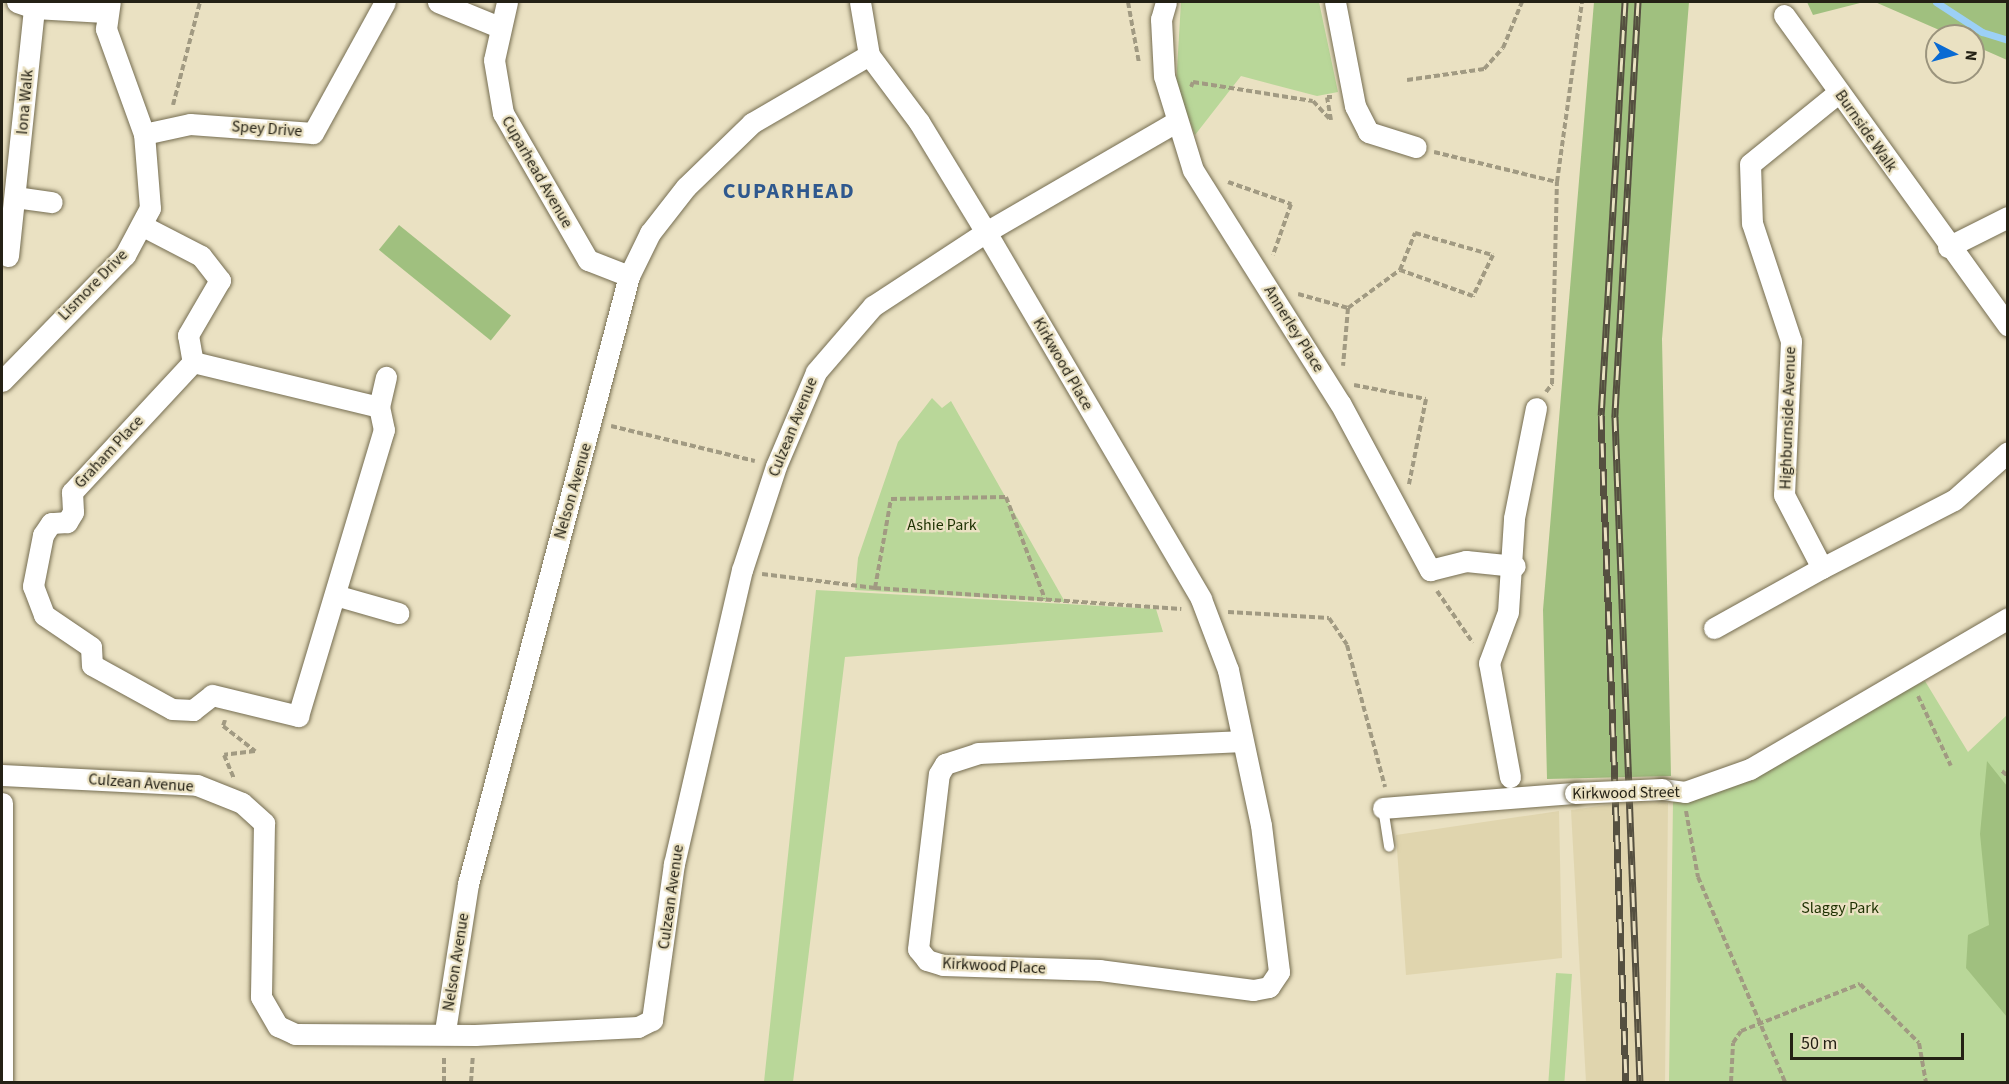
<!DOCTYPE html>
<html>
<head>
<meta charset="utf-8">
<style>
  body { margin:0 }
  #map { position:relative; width:2009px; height:1084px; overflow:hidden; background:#eae1c2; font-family:"Source Sans 3",sans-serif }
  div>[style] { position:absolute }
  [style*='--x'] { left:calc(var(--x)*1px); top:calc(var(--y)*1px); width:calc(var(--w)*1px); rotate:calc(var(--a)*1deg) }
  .built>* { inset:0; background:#e0d5ae }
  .green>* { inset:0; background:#b9d799; transform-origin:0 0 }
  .forest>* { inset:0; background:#a0c07f; transform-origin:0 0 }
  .stream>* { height:7px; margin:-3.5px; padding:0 3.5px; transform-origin:3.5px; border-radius:3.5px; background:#9cd0f6 }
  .path>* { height:4px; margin-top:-2px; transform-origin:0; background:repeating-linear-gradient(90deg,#a19a82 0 6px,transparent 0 9px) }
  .roads { filter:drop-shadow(0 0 2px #756d51) drop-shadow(0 0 2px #756d51) }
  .service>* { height:10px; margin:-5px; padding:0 5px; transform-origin:5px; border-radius:5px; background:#fff }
  .minor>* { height:21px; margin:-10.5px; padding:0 10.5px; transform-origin:10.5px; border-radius:10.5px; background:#fff }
  .rail>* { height:7px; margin-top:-3.5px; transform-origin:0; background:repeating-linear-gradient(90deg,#eae1c2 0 14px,#555040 0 28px); box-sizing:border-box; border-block:2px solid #555040 }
  .bridges { filter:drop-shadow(0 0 2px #756d51) drop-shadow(0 0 2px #756d51) }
  .minor-bridge>* { height:21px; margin:-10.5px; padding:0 10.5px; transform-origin:10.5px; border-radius:10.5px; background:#fff }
  span { translate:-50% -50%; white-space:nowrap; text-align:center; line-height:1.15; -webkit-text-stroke:4.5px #eae1c2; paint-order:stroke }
  .street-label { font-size:16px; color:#242115 }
  .park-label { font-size:16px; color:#1d3000 }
  .district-label { font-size:22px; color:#2f588e; font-weight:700; letter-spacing:1.5px }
  .frame { position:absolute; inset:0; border:3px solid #242115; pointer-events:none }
  .north { position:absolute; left:1925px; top:24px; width:60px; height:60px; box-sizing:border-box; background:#eae1c2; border:2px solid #9b947d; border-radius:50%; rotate:96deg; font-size:16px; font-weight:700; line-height:24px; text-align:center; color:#242115 }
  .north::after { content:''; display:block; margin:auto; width:21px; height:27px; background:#096ad3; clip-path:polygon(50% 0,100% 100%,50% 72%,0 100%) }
  .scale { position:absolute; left:1790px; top:1033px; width:174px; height:27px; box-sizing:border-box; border:3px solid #242115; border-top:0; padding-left:8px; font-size:18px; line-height:21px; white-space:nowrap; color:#242115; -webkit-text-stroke:4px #eae1c2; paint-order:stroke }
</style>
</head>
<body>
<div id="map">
  <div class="built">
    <div style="clip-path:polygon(1635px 801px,1668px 803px,1665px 1082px,1586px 1082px,1571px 810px)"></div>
    <div style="clip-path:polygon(1559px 811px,1562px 958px,1406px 975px,1396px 835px)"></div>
  </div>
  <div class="green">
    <div style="clip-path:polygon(1181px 2px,1319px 2px,1338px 92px,1317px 96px,1241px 76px,1195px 135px,1176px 86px)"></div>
    <div style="clip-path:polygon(932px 398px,942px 408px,951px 401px,1065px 602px,855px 590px,858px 558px,898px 442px)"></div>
    <div style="clip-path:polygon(816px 590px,1156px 609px,1163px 632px,845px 657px,793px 1082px,764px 1082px)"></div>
    <div style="clip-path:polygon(1925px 681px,1968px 752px,2007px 715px,2007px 1082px,1669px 1082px,1673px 802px)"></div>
    <div style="left:1556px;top:973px;width:16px;height:109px;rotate:4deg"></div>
  </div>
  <div class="forest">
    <div style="clip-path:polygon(1594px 2px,1689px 2px,1662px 339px,1671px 776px,1547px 779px,1543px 610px)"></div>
    <div style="clip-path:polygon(1807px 2px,1864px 2px,1813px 15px)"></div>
    <div style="clip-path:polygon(1875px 2px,2007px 2px,2007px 60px,1973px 45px,1973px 36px,1953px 36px)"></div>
    <div style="left:399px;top:225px;width:144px;height:32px;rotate:39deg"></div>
    <div style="clip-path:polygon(1987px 761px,2007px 786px,2007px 1017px,1966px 968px,1968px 935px,1989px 925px,1980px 834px)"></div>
  </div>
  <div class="stream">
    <div style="--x:1936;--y:2;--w:55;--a:33.1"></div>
    <div style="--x:1982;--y:32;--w:27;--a:17"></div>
  </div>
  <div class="path">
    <div style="--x:1128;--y:2;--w:62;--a:79.8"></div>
    <div style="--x:1407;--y:80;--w:78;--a:-8.1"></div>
    <div style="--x:1484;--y:69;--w:28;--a:-48"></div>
    <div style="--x:1503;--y:48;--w:50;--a:-67.6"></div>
    <div style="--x:1191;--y:87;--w:5;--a:-68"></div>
    <div style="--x:1193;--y:82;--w:121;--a:9"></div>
    <div style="--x:1313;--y:101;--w:26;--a:47"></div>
    <div style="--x:173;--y:105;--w:106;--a:-75.3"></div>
    <div style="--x:1331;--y:120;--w:23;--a:-100"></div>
    <div style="--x:1327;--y:97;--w:5;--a:0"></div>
    <div style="--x:1434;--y:152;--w:127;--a:13.7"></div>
    <div style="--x:1228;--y:182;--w:67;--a:19.2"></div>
    <div style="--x:1291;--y:204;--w:54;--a:109.4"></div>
    <div style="--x:1298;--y:294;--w:52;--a:15.6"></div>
    <div style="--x:1348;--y:308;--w:58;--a:94.9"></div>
    <div style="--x:1348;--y:308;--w:64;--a:-36.2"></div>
    <div style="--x:1400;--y:270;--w:40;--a:-68"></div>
    <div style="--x:1415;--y:233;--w:81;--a:15.8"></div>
    <div style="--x:1493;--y:255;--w:46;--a:116"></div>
    <div style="--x:1473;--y:296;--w:77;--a:-160.4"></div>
    <div style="--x:1354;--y:385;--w:73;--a:11"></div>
    <div style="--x:1426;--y:399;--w:87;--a:101.3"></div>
    <div style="--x:1546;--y:392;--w:10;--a:-53"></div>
    <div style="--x:1552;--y:384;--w:202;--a:-88.6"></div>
    <div style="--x:1557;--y:182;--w:182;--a:-82.1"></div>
    <div style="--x:611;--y:426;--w:148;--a:13.7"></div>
    <div style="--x:762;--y:574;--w:114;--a:7.1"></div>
    <div style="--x:875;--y:588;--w:307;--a:3.9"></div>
    <div style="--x:875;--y:588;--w:90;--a:-79.8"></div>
    <div style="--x:891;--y:499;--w:115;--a:-1"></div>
    <div style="--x:1006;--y:497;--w:109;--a:69.1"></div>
    <div style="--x:1437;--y:591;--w:63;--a:55.3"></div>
    <div style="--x:1228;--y:612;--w:101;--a:3.4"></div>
    <div style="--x:1329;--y:618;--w:32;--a:56"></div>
    <div style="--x:1347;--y:645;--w:147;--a:75"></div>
    <div style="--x:1918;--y:696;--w:77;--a:64.8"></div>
    <div style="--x:225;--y:720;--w:6;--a:108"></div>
    <div style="--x:223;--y:726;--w:41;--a:38"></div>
    <div style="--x:255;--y:751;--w:31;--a:173"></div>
    <div style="--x:224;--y:755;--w:25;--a:67"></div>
    <div style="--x:2002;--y:771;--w:8;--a:40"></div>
    <div style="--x:1686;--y:811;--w:67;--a:79.7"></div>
    <div style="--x:1698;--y:877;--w:223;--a:67"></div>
    <div style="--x:444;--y:1082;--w:26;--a:-90"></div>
    <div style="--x:471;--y:1082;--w:26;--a:-86"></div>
    <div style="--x:1731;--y:1082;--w:39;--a:-87"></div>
    <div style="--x:1733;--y:1043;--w:14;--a:-56"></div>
    <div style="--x:1741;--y:1031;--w:128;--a:-21.6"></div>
    <div style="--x:1860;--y:984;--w:83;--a:45"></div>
    <div style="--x:1919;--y:1043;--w:40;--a:80"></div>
  </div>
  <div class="roads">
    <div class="service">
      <div style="--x:1383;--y:808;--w:39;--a:81"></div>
    </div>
    <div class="minor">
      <div style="--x:17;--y:2;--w:18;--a:19"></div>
      <div style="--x:34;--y:8;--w:71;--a:3.2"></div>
      <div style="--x:438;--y:2;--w:66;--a:22.3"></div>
      <div style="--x:507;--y:2;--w:59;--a:102.6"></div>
      <div style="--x:494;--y:60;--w:54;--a:80.4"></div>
      <div style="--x:503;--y:113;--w:170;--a:60"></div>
      <div style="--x:588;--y:260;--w:44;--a:21.3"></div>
      <div style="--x:860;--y:2;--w:54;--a:80.4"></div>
      <div style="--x:869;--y:55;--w:84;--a:53.3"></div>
      <div style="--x:919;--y:122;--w:129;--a:58.7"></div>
      <div style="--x:986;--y:232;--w:425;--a:59.6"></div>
      <div style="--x:1201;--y:599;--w:76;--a:69.2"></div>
      <div style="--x:1228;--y:670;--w:158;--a:78"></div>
      <div style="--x:1261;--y:825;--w:148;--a:83"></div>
      <div style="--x:1279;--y:972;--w:18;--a:124"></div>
      <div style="--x:1269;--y:987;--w:16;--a:169"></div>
      <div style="--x:1253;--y:990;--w:154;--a:-172.6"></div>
      <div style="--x:1100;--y:970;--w:157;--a:-178.2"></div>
      <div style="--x:943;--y:965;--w:17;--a:-163"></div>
      <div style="--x:927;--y:960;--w:14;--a:-129"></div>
      <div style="--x:918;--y:949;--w:176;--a:-83.2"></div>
      <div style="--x:939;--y:774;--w:12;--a:-59"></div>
      <div style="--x:945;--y:764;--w:35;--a:-18"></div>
      <div style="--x:978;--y:753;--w:261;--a:-2.6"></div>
      <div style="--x:1166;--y:2;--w:18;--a:106"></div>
      <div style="--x:1161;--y:19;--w:57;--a:87"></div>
      <div style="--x:1164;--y:76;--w:98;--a:72.9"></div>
      <div style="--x:1193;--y:170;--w:275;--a:57.8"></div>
      <div style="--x:1340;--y:403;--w:190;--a:61.7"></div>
      <div style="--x:1430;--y:570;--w:37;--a:-14"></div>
      <div style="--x:1466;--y:561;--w:49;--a:5.8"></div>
      <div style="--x:1335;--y:2;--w:106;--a:79.1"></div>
      <div style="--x:1355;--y:106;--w:29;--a:63"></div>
      <div style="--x:1368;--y:132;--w:50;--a:17.4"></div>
      <div style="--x:1784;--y:15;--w:383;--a:54.2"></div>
      <div style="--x:1839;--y:92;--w:114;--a:141"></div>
      <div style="--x:1750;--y:164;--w:59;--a:88.1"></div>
      <div style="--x:1752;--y:223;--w:124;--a:71.7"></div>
      <div style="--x:1791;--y:341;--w:154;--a:92.6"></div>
      <div style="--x:1784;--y:495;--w:82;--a:62.5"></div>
      <div style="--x:1822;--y:568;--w:148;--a:-27.3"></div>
      <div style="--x:1954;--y:500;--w:72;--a:-41.6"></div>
      <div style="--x:144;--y:134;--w:47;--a:-12.3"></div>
      <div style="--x:190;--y:124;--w:123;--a:4.2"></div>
      <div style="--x:313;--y:133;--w:149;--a:-61.2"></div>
      <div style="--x:15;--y:197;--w:37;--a:8"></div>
      <div style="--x:143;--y:226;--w:65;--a:27.3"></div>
      <div style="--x:201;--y:256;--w:31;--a:52"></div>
      <div style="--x:220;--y:280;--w:64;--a:120.2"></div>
      <div style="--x:188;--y:335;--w:27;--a:80"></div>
      <div style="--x:193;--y:362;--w:178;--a:132.9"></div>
      <div style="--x:72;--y:492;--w:20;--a:87"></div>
      <div style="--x:73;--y:512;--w:12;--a:121"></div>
      <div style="--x:67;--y:522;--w:16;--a:176"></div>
      <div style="--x:51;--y:523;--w:14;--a:124"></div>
      <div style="--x:43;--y:535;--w:52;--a:101.1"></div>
      <div style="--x:33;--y:586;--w:31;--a:69"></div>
      <div style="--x:44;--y:615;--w:57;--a:34.2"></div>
      <div style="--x:91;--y:647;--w:18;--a:87"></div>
      <div style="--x:92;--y:665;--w:91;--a:28.8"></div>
      <div style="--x:172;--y:709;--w:21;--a:3"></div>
      <div style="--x:193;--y:710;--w:24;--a:-38"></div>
      <div style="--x:212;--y:695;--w:89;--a:13.7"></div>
      <div style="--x:298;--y:716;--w:299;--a:-73.3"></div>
      <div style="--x:384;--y:430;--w:24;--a:-102"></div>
      <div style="--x:379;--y:407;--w:31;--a:-77"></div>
      <div style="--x:1948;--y:247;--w:67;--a:-26.6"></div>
      <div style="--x:8;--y:256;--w:249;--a:-84"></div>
      <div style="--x:193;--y:362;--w:191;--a:13.6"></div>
      <div style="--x:2;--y:381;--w:176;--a:-45.7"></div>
      <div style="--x:125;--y:255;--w:53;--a:-62"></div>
      <div style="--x:150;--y:208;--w:74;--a:-94.6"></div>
      <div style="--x:144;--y:134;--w:112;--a:-109.9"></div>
      <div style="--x:106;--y:29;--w:27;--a:-82"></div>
      <div style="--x:335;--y:595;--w:66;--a:15.9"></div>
      <div style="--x:1714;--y:628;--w:124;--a:-29.1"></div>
      <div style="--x:2;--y:775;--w:195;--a:2.9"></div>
      <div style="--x:197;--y:785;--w:48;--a:21.8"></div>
      <div style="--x:242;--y:803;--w:30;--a:42"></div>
      <div style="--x:264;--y:823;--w:174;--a:91"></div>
      <div style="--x:261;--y:997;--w:34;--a:60"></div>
      <div style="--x:278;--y:1026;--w:19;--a:25"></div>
      <div style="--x:295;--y:1034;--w:180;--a:0.3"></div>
      <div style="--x:475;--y:1035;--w:163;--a:-2.8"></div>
      <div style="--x:638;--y:1027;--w:16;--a:-27"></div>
      <div style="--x:652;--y:1020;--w:158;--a:-82"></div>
      <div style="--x:674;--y:864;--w:302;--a:-77"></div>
      <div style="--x:742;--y:570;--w:109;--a:-71.9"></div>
      <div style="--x:776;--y:466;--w:102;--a:-66.9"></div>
      <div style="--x:816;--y:372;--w:87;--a:-49.2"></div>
      <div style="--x:873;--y:306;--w:135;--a:-33.2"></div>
      <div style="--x:986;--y:232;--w:217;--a:-30.1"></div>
      <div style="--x:1510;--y:777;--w:116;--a:-100.4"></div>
      <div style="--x:1489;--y:663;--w:54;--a:-69.6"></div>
      <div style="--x:1508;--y:612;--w:94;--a:-86.3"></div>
      <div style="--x:1514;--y:518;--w:112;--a:-78.7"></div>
      <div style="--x:1662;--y:789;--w:23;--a:7"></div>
      <div style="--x:1685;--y:792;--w:69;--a:-19.5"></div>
      <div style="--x:1750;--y:769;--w:299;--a:-30.3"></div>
      <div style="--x:2;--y:803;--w:279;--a:90"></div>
      <div style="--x:1383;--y:808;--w:193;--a:-4.5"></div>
      <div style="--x:445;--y:1031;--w:149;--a:-81.1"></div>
      <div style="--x:468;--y:884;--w:629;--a:-75.17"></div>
      <div style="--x:629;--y:276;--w:48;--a:-64"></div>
      <div style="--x:650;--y:233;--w:58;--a:-52"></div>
      <div style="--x:686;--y:187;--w:92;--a:-44.1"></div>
      <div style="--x:752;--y:123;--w:135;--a:-30.2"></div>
    </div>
  </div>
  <div class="rail">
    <div style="--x:1625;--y:2;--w:414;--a:93.3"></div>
    <div style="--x:1601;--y:415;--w:667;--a:87.85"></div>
    <div style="--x:1638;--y:2;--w:416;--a:93.2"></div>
    <div style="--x:1615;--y:417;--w:665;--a:87.85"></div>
  </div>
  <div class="bridges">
    <div class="minor-bridge">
      <div style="--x:1575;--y:793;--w:87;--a:-2.6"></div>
    </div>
  </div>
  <div class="street-label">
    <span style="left:25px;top:102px;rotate:-85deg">Iona Walk</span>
    <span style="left:267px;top:129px;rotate:4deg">Spey Drive</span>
    <span style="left:1866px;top:131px;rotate:55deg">Burnside Walk</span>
    <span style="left:537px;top:172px;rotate:60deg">Cuparhead Avenue</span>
    <span style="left:93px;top:285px;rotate:-46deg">Lismore Drive</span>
    <span style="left:1294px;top:329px;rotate:58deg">Annerley Place</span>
    <span style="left:1063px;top:364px;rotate:60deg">Kirkwood Place</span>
    <span style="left:1788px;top:418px;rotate:-88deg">Highburnside Avenue</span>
    <span style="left:793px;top:427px;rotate:-68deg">Culzean Avenue</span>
    <span style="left:109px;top:452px;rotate:-47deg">Graham Place</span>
    <span style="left:573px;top:491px;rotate:-74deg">Nelson Avenue</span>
    <span style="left:141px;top:783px;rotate:4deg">Culzean Avenue</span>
    <span style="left:1626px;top:793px;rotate:-1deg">Kirkwood Street</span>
    <span style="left:671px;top:897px;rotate:-82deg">Culzean Avenue</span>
    <span style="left:456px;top:962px;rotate:-81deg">Nelson Avenue</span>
    <span style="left:994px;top:966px;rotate:3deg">Kirkwood Place</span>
  </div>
  <div class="park-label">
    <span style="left:942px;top:525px">Ashie Park</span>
    <span style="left:1840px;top:908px">Slaggy Park</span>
  </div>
  <div class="district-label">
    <span style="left:789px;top:192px">CUPARHEAD</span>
  </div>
  <div class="frame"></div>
  <div class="north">N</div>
  <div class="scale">50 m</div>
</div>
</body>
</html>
